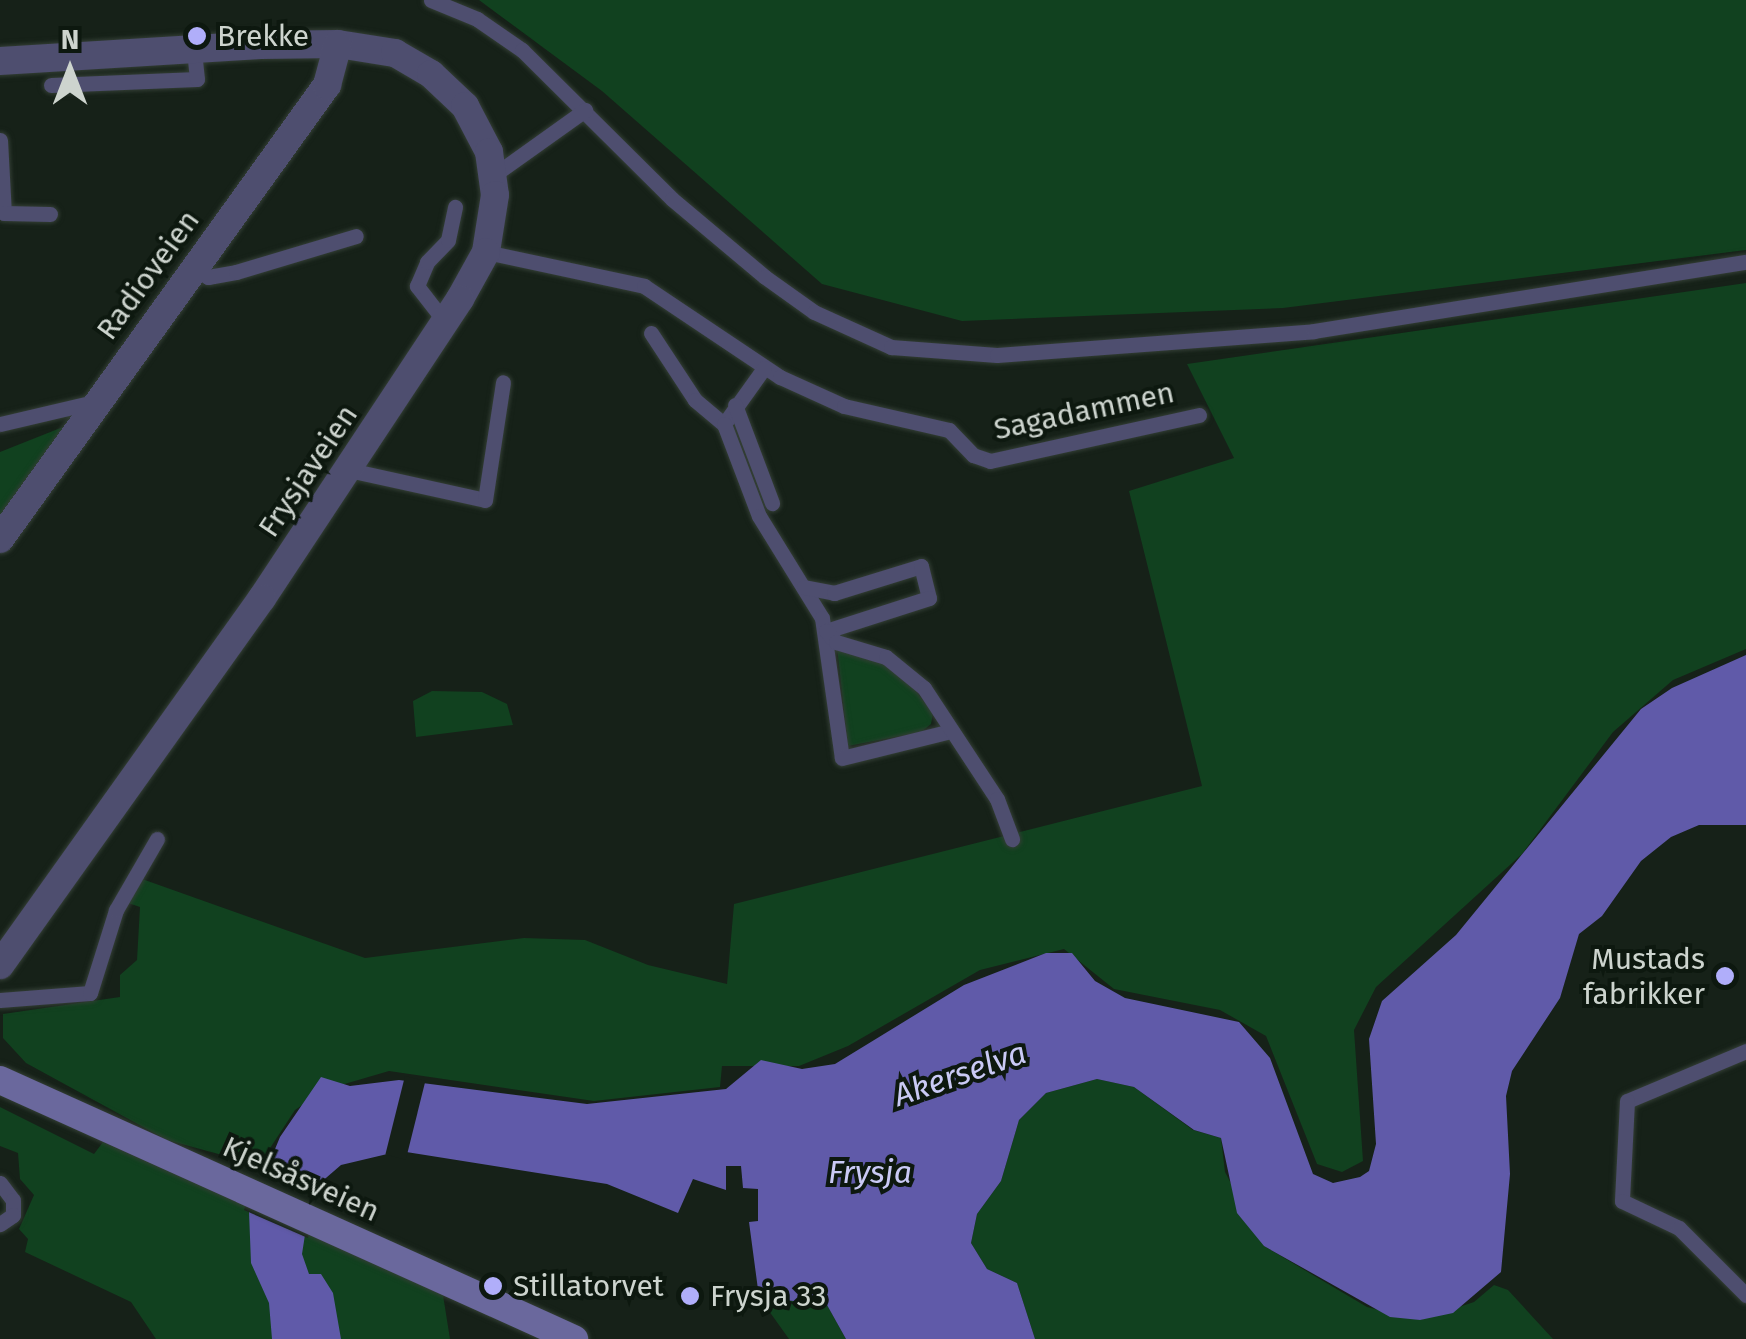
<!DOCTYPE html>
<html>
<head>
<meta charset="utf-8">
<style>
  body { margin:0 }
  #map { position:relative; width:1746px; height:1339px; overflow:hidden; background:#162118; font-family:"Fira Sans",sans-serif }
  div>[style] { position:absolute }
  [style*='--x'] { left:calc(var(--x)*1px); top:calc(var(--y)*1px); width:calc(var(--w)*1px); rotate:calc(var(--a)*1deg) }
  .green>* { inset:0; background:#11411f }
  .water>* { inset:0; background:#605aa9 }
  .pier>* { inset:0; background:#162118; transform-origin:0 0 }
  .roads { filter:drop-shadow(0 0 2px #333e35) drop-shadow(0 0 2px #333e35) }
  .service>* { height:15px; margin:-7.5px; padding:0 7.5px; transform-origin:7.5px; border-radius:7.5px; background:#4e4e6f }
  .minor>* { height:28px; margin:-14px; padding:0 14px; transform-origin:14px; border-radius:14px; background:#4e4e6f }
  .secondary>* { height:28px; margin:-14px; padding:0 14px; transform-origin:14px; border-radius:14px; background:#6a689d }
  .dots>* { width:28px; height:28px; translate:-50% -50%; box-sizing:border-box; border:5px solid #0d180f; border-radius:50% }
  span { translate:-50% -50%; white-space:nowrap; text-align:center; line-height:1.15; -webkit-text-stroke:8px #0d180f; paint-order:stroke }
  .poi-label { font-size:30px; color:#cdd4ce }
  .left { translate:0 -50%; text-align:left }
  .right { translate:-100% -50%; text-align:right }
  .street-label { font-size:30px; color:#cdd4ce }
  .water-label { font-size:32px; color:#cacaf5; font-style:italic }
  .north { position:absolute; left:20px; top:20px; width:100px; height:100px; -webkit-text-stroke:8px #0d180f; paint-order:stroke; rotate:0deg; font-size:28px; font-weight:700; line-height:40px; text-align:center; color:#cdd4ce }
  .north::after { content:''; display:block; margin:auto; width:35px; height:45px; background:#cdd4ce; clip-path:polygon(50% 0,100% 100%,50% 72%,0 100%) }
</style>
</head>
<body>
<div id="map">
  <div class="green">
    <div style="clip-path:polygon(479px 0,1746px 0,1746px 250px,1283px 308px,962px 321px,822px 284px,602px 91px)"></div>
    <div style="clip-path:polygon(1746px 283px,1746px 649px,1673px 680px,1613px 732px,1522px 854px,1376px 987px,1354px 1030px,1363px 1161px,1342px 1172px,1317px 1164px,1266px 1036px,1220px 1010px,1114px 989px,1064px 949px,980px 970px,848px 1046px,799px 1066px,722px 1066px,720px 1087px,594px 1101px,389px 1071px,324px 1090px,295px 1110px,259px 1165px,167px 1140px,26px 1063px,3px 1038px,3px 1014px,120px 997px,120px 975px,137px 960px,140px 907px,128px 903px,142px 879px,365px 958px,524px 938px,585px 940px,648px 965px,727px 984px,734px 904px,1202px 786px,1129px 491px,1234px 458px,1187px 364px)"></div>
    <div style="clip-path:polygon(73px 423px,0 522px,0 452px)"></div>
    <div style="clip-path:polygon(837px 647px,883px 663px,911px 685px,933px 713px,931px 724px,921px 732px,848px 746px)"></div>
    <div style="clip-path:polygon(432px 691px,482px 692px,507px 704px,513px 725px,416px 737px,413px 701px)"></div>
    <div style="clip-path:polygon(1097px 1079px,1134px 1087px,1193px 1130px,1221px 1138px,1225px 1172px,1264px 1246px,1367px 1307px,1420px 1320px,1474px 1302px,1494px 1285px,1508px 1290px,1553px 1339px,1035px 1339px,1017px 1283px,987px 1269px,971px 1243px,977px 1214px,1001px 1181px,1019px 1120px,1046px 1093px)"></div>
    <div style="clip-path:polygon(0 1107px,94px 1154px,103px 1142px,443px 1295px,450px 1339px,156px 1339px,131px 1302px,25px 1252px,28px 1239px,19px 1229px,34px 1195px,20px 1179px,18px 1153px,0 1146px)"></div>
    <div style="clip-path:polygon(759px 1297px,827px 1305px,846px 1339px,789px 1339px)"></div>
  </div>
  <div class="water">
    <div style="clip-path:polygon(1746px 655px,1746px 825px,1699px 825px,1671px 837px,1641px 861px,1602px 916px,1579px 934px,1560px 998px,1512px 1071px,1506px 1096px,1510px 1174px,1501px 1272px,1453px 1313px,1420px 1320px,1390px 1317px,1264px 1246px,1237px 1213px,1221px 1138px,1194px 1130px,1134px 1087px,1097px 1079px,1046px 1093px,1019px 1120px,1001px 1181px,977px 1214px,971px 1243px,987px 1269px,1017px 1283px,1035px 1339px,846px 1339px,827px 1305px,759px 1297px,749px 1222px,758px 1221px,758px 1189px,743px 1188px,741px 1166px,726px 1166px,726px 1190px,693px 1179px,678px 1213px,607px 1184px,400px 1151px,341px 1165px,312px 1190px,302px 1254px,309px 1274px,321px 1274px,333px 1293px,341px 1339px,272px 1339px,269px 1303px,251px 1263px,249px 1212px,280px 1137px,321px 1077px,350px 1086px,399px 1080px,587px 1104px,726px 1089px,761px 1060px,802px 1069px,835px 1064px,964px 985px,1046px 953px,1072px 953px,1095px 981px,1125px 998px,1239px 1022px,1270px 1058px,1313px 1174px,1333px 1183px,1360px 1177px,1369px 1171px,1376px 1144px,1369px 1039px,1382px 1001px,1456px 935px,1641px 709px,1672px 688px)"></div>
  </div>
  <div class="pier">
    <div style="left:405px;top:1076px;width:21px;height:81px;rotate:14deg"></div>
    <div style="clip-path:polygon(261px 1166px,317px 1192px,308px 1238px,244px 1210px)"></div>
  </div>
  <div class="roads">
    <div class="service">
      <div style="--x:431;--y:0;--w:50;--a:22.4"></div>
      <div style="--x:477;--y:19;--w:55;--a:34.6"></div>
      <div style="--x:522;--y:50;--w:211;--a:44.8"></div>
      <div style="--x:672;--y:199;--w:121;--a:40"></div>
      <div style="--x:765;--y:277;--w:60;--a:35.5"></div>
      <div style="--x:814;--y:312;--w:85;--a:24.4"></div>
      <div style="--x:891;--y:347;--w:106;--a:4.3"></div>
      <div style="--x:997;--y:355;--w:318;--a:-4.3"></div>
      <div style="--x:1314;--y:331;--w:437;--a:-9.1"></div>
      <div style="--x:51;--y:85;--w:146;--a:-2.4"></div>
      <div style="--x:197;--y:79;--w:30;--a:-96"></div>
      <div style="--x:0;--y:140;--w:73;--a:86.9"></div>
      <div style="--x:4;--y:213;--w:46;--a:1.2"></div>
      <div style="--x:494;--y:175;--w:112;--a:-35.5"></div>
      <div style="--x:486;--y:252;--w:162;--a:12.1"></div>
      <div style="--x:644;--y:286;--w:164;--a:33.8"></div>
      <div style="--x:780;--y:377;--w:70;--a:24.4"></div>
      <div style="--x:844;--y:406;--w:108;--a:12.9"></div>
      <div style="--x:949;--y:430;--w:35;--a:46"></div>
      <div style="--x:973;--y:455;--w:18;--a:19"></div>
      <div style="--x:990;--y:461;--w:214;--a:-12.4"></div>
      <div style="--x:193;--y:267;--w:18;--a:34"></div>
      <div style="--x:208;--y:277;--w:28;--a:-10"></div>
      <div style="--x:236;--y:272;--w:125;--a:-16.7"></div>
      <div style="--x:445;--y:322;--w:46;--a:-127.9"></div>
      <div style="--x:417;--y:286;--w:26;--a:-67"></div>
      <div style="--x:427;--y:262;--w:30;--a:-46"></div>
      <div style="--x:448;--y:240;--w:34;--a:-78"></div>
      <div style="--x:651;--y:333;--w:80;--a:56.7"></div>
      <div style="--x:695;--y:400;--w:38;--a:40"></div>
      <div style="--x:764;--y:368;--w:69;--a:125.5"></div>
      <div style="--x:724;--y:424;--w:98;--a:69.2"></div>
      <div style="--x:759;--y:516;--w:120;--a:58.3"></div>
      <div style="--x:822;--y:618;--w:141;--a:81.9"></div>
      <div style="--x:842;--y:758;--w:112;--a:-13.9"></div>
      <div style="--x:735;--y:405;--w:105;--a:69.3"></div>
      <div style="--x:0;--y:424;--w:101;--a:-13.2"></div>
      <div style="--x:349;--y:470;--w:139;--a:12.4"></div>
      <div style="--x:485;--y:500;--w:119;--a:-81.3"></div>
      <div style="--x:804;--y:587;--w:31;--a:11"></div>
      <div style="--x:834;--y:593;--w:91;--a:-17.2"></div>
      <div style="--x:921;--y:566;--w:33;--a:76"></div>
      <div style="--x:929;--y:598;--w:108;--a:162.2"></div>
      <div style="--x:826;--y:631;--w:15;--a:48"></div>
      <div style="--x:836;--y:642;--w:52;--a:16.7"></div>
      <div style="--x:886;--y:657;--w:49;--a:39.2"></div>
      <div style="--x:924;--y:688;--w:133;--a:56.7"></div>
      <div style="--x:997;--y:799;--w:43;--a:69.4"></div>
      <div style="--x:0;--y:1000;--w:90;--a:-4.4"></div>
      <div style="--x:90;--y:993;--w:87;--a:-72.6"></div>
      <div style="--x:116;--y:910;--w:82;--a:-60"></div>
      <div style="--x:1746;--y:1051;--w:129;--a:157.2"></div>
      <div style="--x:1627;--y:1101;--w:100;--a:92.9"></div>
      <div style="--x:1622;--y:1201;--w:63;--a:25.3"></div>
      <div style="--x:1679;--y:1228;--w:95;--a:45"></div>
      <div style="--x:0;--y:1183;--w:21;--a:53"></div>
      <div style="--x:13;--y:1200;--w:15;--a:90"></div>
      <div style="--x:13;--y:1215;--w:16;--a:145"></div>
    </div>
    <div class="minor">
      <div style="--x:0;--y:61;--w:261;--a:-3.5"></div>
      <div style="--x:261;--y:45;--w:77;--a:-0.7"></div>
      <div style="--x:338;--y:44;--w:58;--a:9"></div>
      <div style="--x:395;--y:53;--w:42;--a:30.3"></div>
      <div style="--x:431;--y:74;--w:47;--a:43.3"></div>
      <div style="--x:465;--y:106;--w:52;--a:62.4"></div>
      <div style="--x:489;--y:152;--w:43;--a:82.1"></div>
      <div style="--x:495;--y:195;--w:58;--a:99"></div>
      <div style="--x:486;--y:252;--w:54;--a:119"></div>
      <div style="--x:460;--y:299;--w:359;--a:123.5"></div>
      <div style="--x:262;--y:598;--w:451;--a:125.5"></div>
      <div style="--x:0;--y:539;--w:560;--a:-54.24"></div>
      <div style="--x:327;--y:85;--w:42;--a:-75"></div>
    </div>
    <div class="secondary">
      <div style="--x:0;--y:1080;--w:630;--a:24.29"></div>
    </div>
  </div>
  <div class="dots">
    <div style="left:197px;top:36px;background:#b0aefa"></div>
    <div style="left:1725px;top:976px;background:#b0aefa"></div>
    <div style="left:493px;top:1286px;background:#b0aefa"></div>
    <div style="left:690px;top:1296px;background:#b0aefa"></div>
  </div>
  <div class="poi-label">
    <span class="left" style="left:217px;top:36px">Brekke</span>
    <span class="right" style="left:1705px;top:976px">Mustads<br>fabrikker</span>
    <span class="left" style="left:513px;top:1286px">Stillatorvet</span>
    <span class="left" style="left:710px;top:1296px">Frysja 33</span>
  </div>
  <div class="street-label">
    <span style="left:148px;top:275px;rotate:-54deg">Radioveien</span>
    <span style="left:1084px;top:411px;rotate:-12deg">Sagadammen</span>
    <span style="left:308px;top:471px;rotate:-56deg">Frysjaveien</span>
    <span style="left:301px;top:1179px;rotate:24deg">Kjelsåsveien</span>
  </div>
  <div class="water-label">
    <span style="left:960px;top:1074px;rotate:-19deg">Akerselva</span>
    <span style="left:870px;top:1172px">Frysja</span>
  </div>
  <div class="north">N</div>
</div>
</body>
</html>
